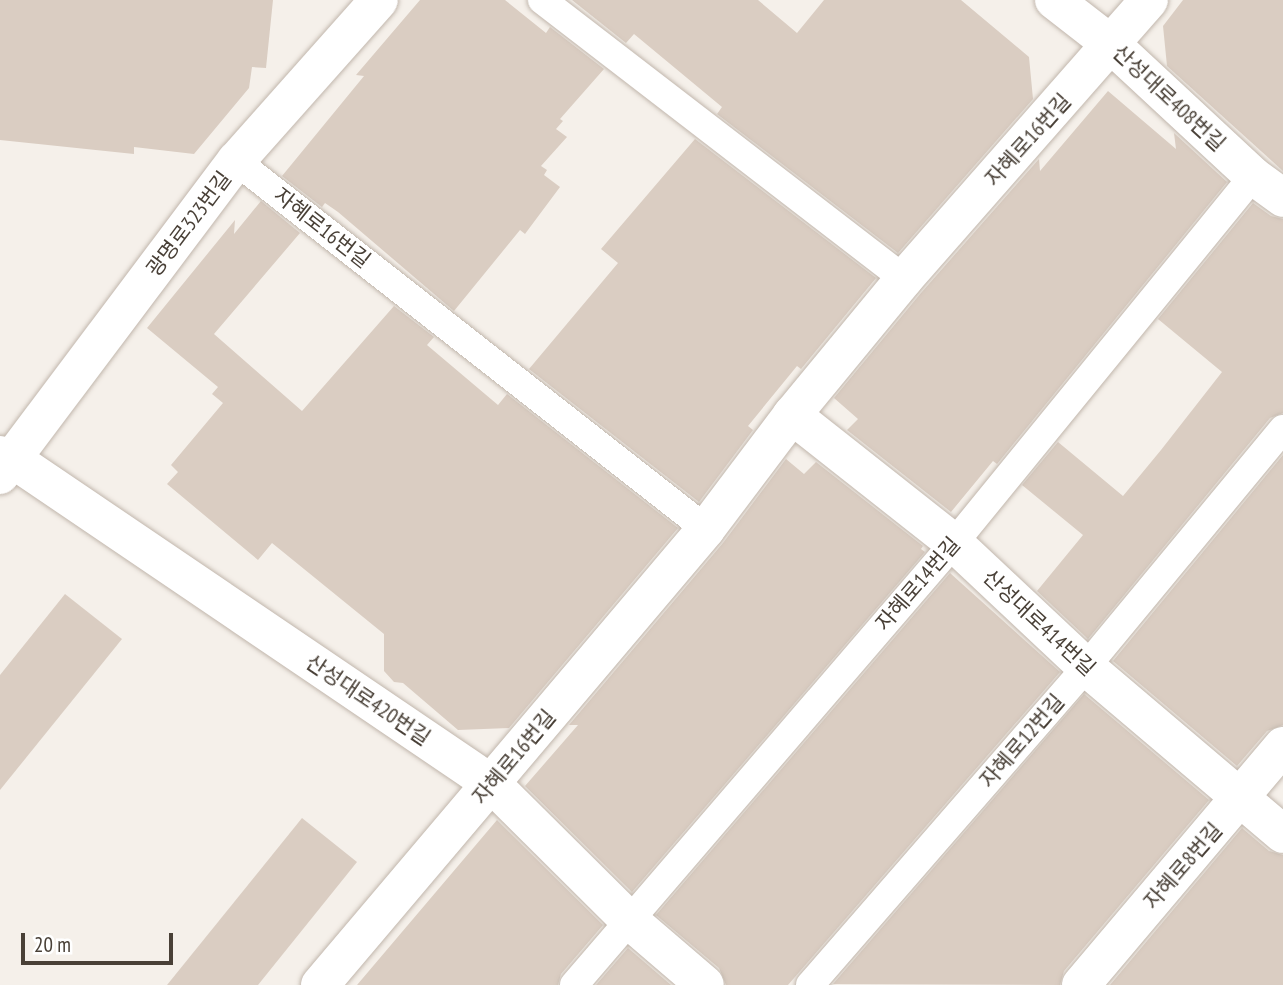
<!DOCTYPE html>
<html>
<head>
<meta charset="utf-8">
<style>
  body { margin:0 }
  #map { position:relative; width:1283px; height:985px; overflow:hidden; background:#f5f0ea; font-family:"PT Sans Narrow","Noto Sans KR",sans-serif }
  div>[style] { position:absolute }
  [style*='--x'] { left:calc(var(--x)*1px); top:calc(var(--y)*1px); width:calc(var(--w)*1px); rotate:calc(var(--a)*1deg) }
  .building>* { inset:0; background:#dacdc2 }
  .roads { filter:drop-shadow(0 0 2px #c1b6ac) drop-shadow(0 0 2px #c1b6ac) }
  .lane>* { height:28px; margin:-14px; padding:0 14px; transform-origin:14px; border-radius:14px; background:#fff }
  .street>* { height:38px; margin:-19px; padding:0 19px; transform-origin:19px; border-radius:19px; background:#fff }
  span { translate:-50% -50%; white-space:nowrap; text-align:center; line-height:1.15; -webkit-text-stroke:5px #fff; paint-order:stroke }
  .street-label { font-size:21px; color:#494037 }
  .scale { position:absolute; left:21px; top:933px; width:152px; height:32px; box-sizing:border-box; border:4px solid #494037; border-top:0; padding-left:9px; font-size:21px; line-height:24px; white-space:nowrap; color:#494037; -webkit-text-stroke:5px #fff; paint-order:stroke }
</style>
</head>
<body>
<div id="map">
  <div class="building">
    <div style="clip-path:polygon(0 0,273px 0,266px 68px,252px 67px,249px 88px,194px 154px,134px 147px,134px 154px,0 140px)"></div>
    <div style="clip-path:polygon(420px 0,505px 0,546px 33px,550px 27px,604px 69px,560px 119px,563px 121px,556px 129px,567px 137px,541px 166px,547px 170px,544px 175px,560px 187px,525px 234px,520px 230px,454px 311px,338px 212px,325px 203px,322px 207px,282px 176px,364px 76px,356px 75px)"></div>
    <div style="clip-path:polygon(572px 0,758px 0,797px 33px,824px 0,961px 0,1029px 57px,1033px 99px,898px 253px,717px 114px,722px 107px,634px 34px,626px 43px)"></div>
    <div style="clip-path:polygon(1183px 0,1283px 0,1283px 171px,1167px 66px,1163px 26px)"></div>
    <div style="clip-path:polygon(1108px 91px,1176px 149px,1174px 133px,1227px 182px,997px 464px,993px 461px,951px 512px,847px 430px,858px 419px,834px 398px,921px 293px,1039px 159px,1040px 171px)"></div>
    <div style="clip-path:polygon(695px 139px,876px 278px,801px 369px,797px 366px,748px 426px,753px 430px,699px 502px,529px 369px,618px 263px,601px 249px)"></div>
    <div style="clip-path:polygon(261px 201px,300px 233px,214px 334px,302px 411px,394px 306px,434px 337px,427px 345px,498px 405px,507px 394px,678px 528px,509px 728px,458px 730px,403px 683px,394px 682px,384px 671px,384px 634px,272px 543px,258px 560px,167px 484px,178px 472px,171px 465px,223px 403px,212px 394px,218px 387px,147px 328px,235px 220px,234px 234px)"></div>
    <div style="clip-path:polygon(1253px 203px,1271px 216px,1283px 219px,1283px 413px,1270px 418px,1088px 639px,1037px 591px,1083px 535px,1022px 485px,1058px 442px,1123px 496px,1161px 450px,1222px 372px,1158px 319px)"></div>
    <div style="clip-path:polygon(1283px 455px,1283px 725px,1267px 731px,1237px 766px,1113px 661px)"></div>
    <div style="clip-path:polygon(786px 459px,804px 474px,816px 462px,923px 546px,921px 549px,925px 552px,632px 892px,525px 786px,578px 725px,569px 725px,723px 543px)"></div>
    <div style="clip-path:polygon(950px 573px,1060px 672px,788px 985px,726px 985px,719px 968px,656px 915px)"></div>
    <div style="clip-path:polygon(65px 594px,122px 639px,0 790px,0 675px)"></div>
    <div style="clip-path:polygon(1084px 694px,1209px 800px,1064px 971px,1060px 985px,833px 984px)"></div>
    <div style="clip-path:polygon(302px 818px,357px 862px,258px 985px,167px 985px)"></div>
    <div style="clip-path:polygon(497px 820px,603px 925px,561px 974px,558px 985px,357px 985px)"></div>
    <div style="clip-path:polygon(1242px 828px,1269px 851px,1283px 855px,1283px 985px,1110px 985px)"></div>
    <div style="clip-path:polygon(628px 948px,671px 985px,596px 985px)"></div>
  </div>
  <div class="roads">
    <div class="lane">
      <div style="--x:542;--y:0;--w:457;--a:37.6"></div>
      <div style="--x:236;--y:161;--w:597;--a:38.06"></div>
      <div style="--x:574;--y:985;--w:583;--a:-49.31"></div>
      <div style="--x:954;--y:543;--w:473;--a:-50.8"></div>
      <div style="--x:810;--y:985;--w:421;--a:-49"></div>
      <div style="--x:1086;--y:667;--w:309;--a:-50.4"></div>
    </div>
    <div class="street">
      <div style="--x:1054;--y:0;--w:73;--a:37.8"></div>
      <div style="--x:1112;--y:45;--w:192;--a:42.9"></div>
      <div style="--x:1253;--y:176;--w:37;--a:36"></div>
      <div style="--x:792;--y:415;--w:206;--a:38.3"></div>
      <div style="--x:954;--y:543;--w:181;--a:43.2"></div>
      <div style="--x:1086;--y:667;--w:258;--a:40.3"></div>
      <div style="--x:0;--y:455;--w:11;--a:15"></div>
      <div style="--x:11;--y:458;--w:581;--a:34.13"></div>
      <div style="--x:492;--y:784;--w:192;--a:44.8"></div>
      <div style="--x:628;--y:919;--w:101;--a:40.6"></div>
      <div style="--x:0;--y:475;--w:393;--a:-53.1"></div>
      <div style="--x:236;--y:161;--w:215;--a:-48.4"></div>
      <div style="--x:320;--y:985;--w:597;--a:-49.75"></div>
      <div style="--x:706;--y:529;--w:143;--a:-53"></div>
      <div style="--x:792;--y:415;--w:176;--a:-50.5"></div>
      <div style="--x:904;--y:279;--w:371;--a:-48.7"></div>
      <div style="--x:1081;--y:985;--w:313;--a:-49.8"></div>
    </div>
  </div>
  <div class="street-label">
    <span style="left:1169px;top:98px;rotate:43deg">산성대로408번길</span>
    <span style="left:1028px;top:140px;rotate:-48deg">자혜로16번길</span>
    <span style="left:189px;top:224px;rotate:-53deg">광명로323번길</span>
    <span style="left:322px;top:228px;rotate:38deg">자혜로16번길</span>
    <span style="left:918px;top:584px;rotate:-49deg">자혜로14번길</span>
    <span style="left:1039px;top:623px;rotate:43deg">산성대로414번길</span>
    <span style="left:368px;top:700px;rotate:34deg">산성대로420번길</span>
    <span style="left:1022px;top:741px;rotate:-49deg">자혜로12번길</span>
    <span style="left:514px;top:757px;rotate:-50deg">자혜로16번길</span>
    <span style="left:1183px;top:866px;rotate:-49deg">자혜로8번길</span>
  </div>
  <div class="scale">20 m</div>
</div>
</body>
</html>
